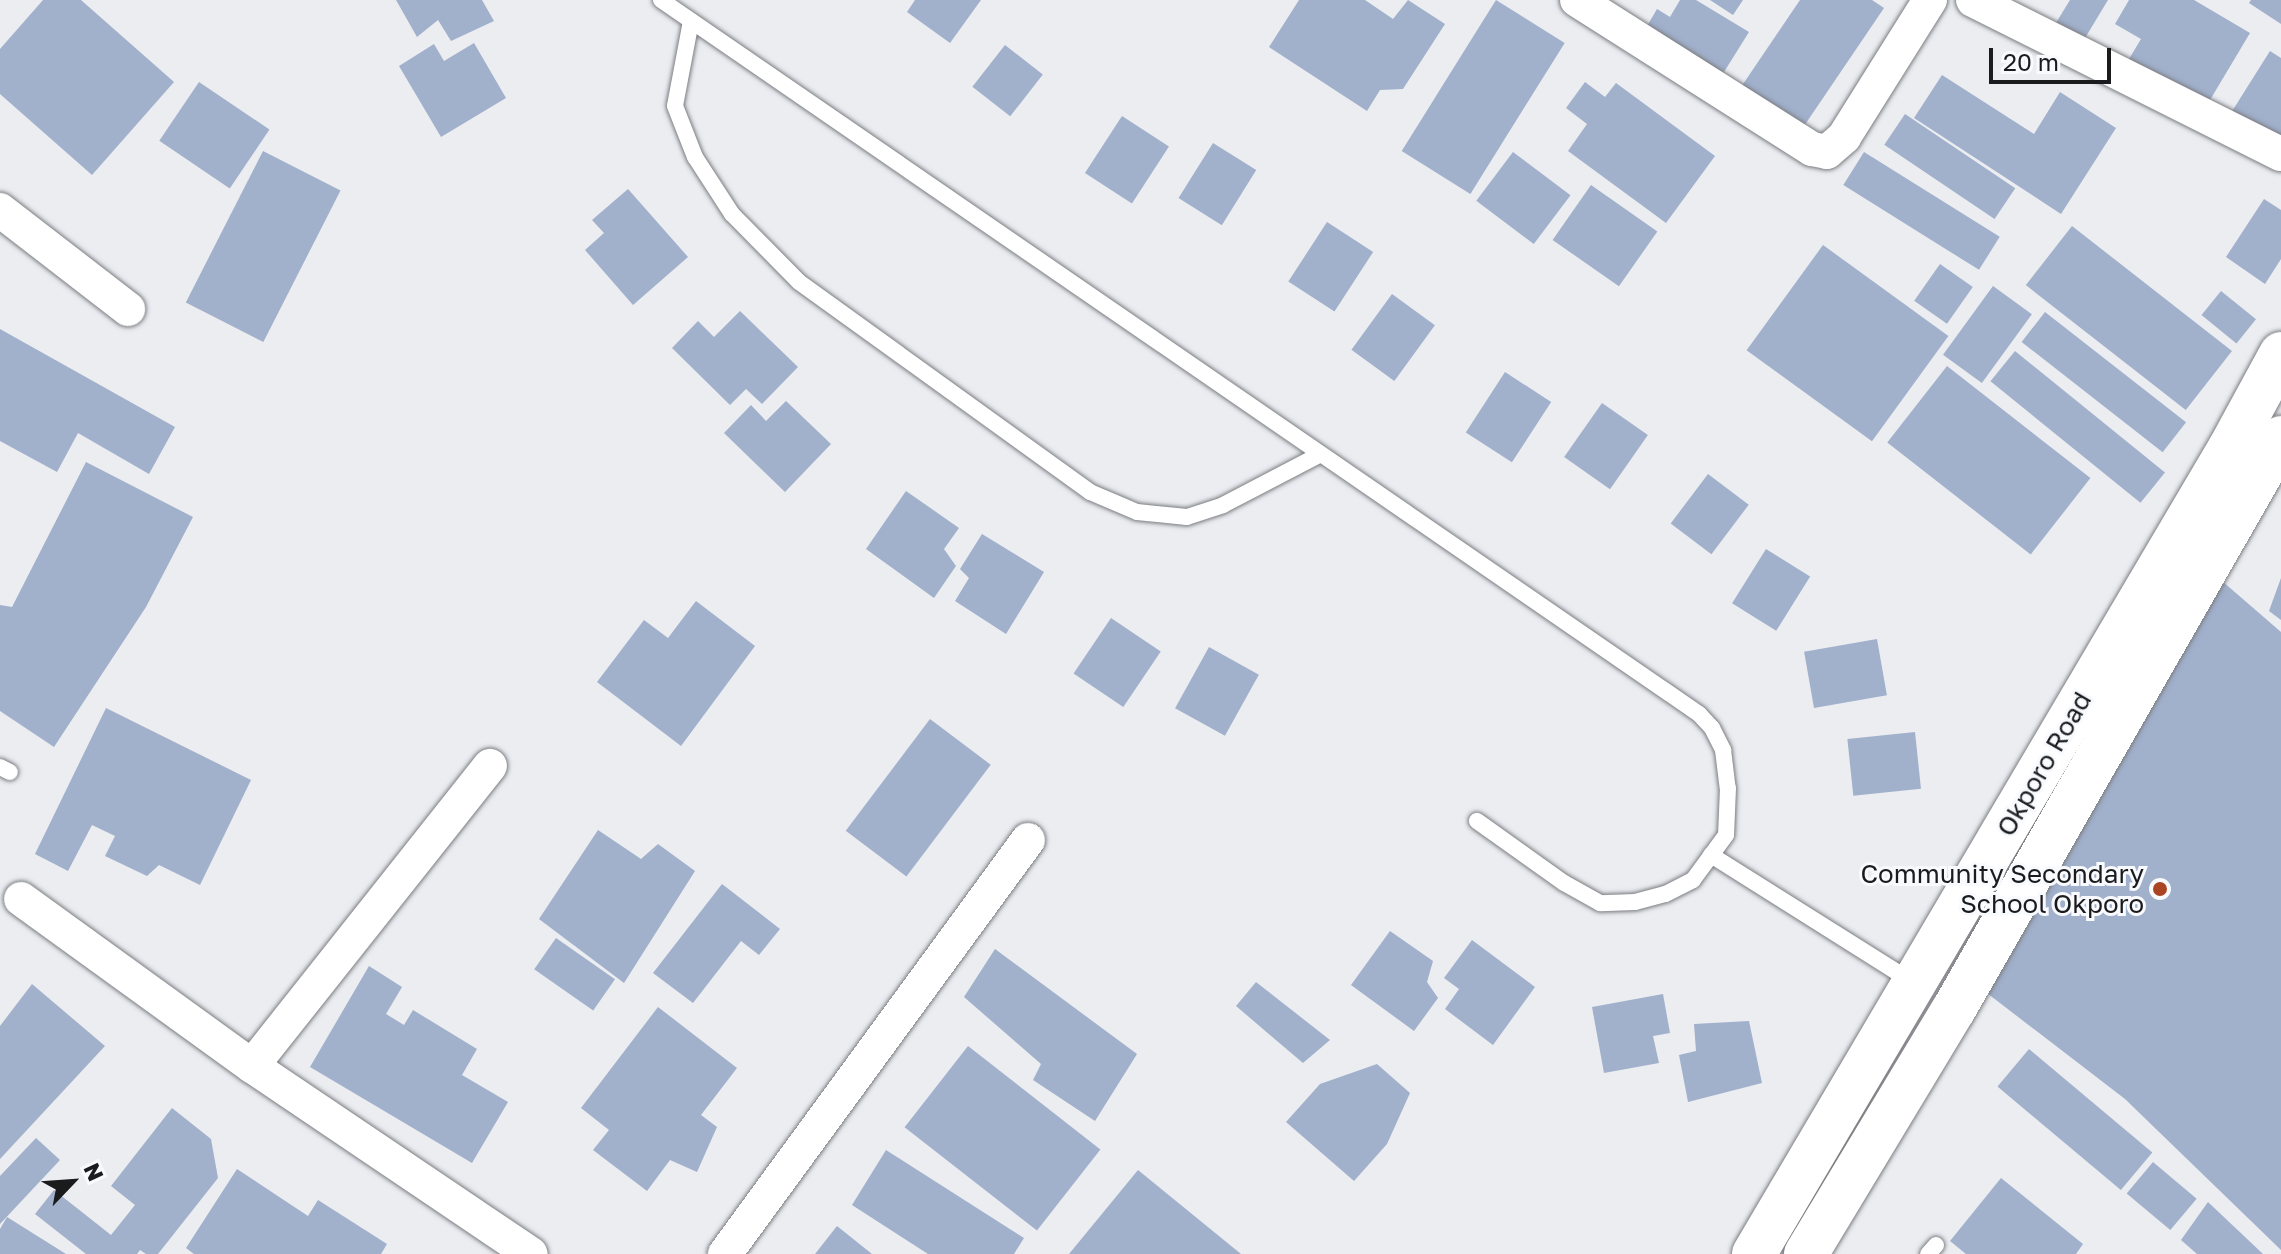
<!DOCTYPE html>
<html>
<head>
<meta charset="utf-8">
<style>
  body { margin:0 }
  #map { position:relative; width:2281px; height:1254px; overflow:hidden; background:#ebedf1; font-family:"Golos Text",sans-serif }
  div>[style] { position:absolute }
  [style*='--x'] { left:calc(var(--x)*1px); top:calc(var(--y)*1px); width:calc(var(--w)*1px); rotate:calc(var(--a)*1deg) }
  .building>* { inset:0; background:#a1b0cb; transform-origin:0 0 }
  .roads { filter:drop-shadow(0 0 2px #7b7d81) drop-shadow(0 0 2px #7b7d81) }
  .lane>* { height:16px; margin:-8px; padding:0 8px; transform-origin:8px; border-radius:8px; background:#fff }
  .street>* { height:34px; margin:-17px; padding:0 17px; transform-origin:17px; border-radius:17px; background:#fff }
  .secondary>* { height:44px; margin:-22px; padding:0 22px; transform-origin:22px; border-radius:22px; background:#fff }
  .dots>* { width:22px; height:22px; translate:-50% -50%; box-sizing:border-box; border:4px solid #f8fafe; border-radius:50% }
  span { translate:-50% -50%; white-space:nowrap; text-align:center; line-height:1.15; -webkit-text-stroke:6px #f8fafe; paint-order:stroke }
  .street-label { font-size:26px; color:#1a1b1d }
  .poi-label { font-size:26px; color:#1a1b1d }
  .right { translate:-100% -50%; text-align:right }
  .north { position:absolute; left:32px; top:1142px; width:80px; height:80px; -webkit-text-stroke:6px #f8fafe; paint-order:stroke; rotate:65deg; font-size:22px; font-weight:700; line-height:32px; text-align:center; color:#1a1b1d }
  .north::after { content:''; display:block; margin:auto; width:28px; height:36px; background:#1a1b1d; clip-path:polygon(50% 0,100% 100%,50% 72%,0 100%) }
  .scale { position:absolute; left:1989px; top:48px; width:122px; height:36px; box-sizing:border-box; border:4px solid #1a1b1d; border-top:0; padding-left:10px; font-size:24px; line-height:28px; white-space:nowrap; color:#1a1b1d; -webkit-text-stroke:6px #f8fafe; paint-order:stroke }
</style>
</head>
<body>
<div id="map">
  <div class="building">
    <div style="clip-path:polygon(43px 0,81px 0,174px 82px,92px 175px,0 94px,0 49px)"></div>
    <div style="clip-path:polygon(396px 0,482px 0,494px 21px,451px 41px,438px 20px,417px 37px)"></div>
    <div style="clip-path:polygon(915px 0,981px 0,950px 43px,907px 12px)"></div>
    <div style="clip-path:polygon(1299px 0,1365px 0,1393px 19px,1408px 0,1445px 24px,1403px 89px,1380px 90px,1367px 111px,1269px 47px)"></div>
    <div style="left:1496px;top:0;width:81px;height:178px;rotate:32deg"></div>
    <div style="clip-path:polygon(1680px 0,1696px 0,1749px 32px,1719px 80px,1643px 33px,1657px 9px,1670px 17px)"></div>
    <div style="clip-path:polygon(1710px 0,1743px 0,1733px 15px)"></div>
    <div style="clip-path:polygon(1800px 0,1872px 0,1884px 8px,1800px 132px,1739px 90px)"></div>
    <div style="clip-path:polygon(2070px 0,2108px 0,2079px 48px,2051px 31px)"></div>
    <div style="clip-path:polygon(2129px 0,2194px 0,2250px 33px,2207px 105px,2129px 59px,2141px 39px,2115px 24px)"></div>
    <div style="clip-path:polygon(2251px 0,2281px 0,2281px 24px,2249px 3px)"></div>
    <div style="clip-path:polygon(474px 43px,506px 98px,441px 137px,399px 66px,434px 44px,444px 61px)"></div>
    <div style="left:1005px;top:45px;width:48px;height:53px;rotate:38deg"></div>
    <div style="clip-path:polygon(2270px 51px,2281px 58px,2281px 160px,2224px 124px)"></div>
    <div style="clip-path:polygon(1942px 75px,2034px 134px,2060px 92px,2116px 128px,2061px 214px,1914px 118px)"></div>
    <div style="left:199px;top:82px;width:85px;height:71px;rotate:34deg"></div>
    <div style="clip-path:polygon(1585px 82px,1605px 97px,1616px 83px,1715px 156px,1666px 223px,1568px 151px,1587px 124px,1566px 108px)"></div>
    <div style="left:1905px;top:114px;width:133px;height:37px;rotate:34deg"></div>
    <div style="left:1122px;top:116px;width:56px;height:68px;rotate:33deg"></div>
    <div style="left:1213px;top:143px;width:51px;height:65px;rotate:32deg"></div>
    <div style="left:263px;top:151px;width:87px;height:170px;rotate:27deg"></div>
    <div style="left:1513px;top:152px;width:72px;height:61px;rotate:37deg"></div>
    <div style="left:1864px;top:152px;width:160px;height:39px;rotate:32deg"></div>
    <div style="left:1591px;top:185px;width:81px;height:67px;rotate:35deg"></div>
    <div style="clip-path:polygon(628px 189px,688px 257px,633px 305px,585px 250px,604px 233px,592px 220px)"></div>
    <div style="clip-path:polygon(2264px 199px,2281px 210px,2281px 259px,2265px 284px,2226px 257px)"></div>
    <div style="left:1327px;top:222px;width:55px;height:71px;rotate:33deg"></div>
    <div style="left:2072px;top:226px;width:203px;height:75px;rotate:38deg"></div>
    <div style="left:1823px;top:245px;width:155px;height:130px;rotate:36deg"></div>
    <div style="left:1940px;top:264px;width:40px;height:45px;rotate:35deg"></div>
    <div style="left:1993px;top:286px;width:48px;height:85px;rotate:36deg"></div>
    <div style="left:2221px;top:291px;width:45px;height:31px;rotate:39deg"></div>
    <div style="left:1392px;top:294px;width:53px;height:69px;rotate:36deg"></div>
    <div style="clip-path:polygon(740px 311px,798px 367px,762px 404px,746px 389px,730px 405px,672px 348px,698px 321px,714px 337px)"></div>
    <div style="left:2045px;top:312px;width:179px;height:38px;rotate:38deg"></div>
    <div style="clip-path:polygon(0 329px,175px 427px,149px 474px,78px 433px,57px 472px,0 441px)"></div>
    <div style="left:2015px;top:351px;width:193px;height:39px;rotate:39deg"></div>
    <div style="left:1947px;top:366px;width:182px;height:97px;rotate:38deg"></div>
    <div style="left:1505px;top:372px;width:55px;height:72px;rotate:33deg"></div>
    <div style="clip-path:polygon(786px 401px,831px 444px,785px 492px,724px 433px,751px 405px,766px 421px)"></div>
    <div style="left:1602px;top:403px;width:56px;height:66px;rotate:35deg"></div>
    <div style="clip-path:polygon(86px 462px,193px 517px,146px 607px,54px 747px,0 711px,0 605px,12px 607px)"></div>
    <div style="left:1708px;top:474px;width:51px;height:62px;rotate:37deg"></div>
    <div style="clip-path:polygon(906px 491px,959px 528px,944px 549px,956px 566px,934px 598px,866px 549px)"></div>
    <div style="clip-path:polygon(982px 534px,1044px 572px,1006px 634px,955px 601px,969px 578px,960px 569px)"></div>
    <div style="left:1766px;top:549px;width:52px;height:64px;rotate:32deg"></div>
    <div style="clip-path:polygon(2281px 578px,2281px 620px,2269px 611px)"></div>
    <div style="clip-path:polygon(2222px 581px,2281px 632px,2281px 1250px,2125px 1099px,1983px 990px)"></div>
    <div style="clip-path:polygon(696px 601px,755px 646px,681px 746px,597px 682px,644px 620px,668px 638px)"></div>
    <div style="left:1111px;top:618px;width:60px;height:67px;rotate:34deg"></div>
    <div style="left:1877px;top:639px;width:57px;height:74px;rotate:80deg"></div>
    <div style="left:1209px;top:647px;width:57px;height:70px;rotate:29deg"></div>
    <div style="clip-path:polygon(106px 708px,251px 780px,200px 885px,159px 865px,147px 876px,105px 856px,115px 836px,92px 825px,68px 871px,35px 854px)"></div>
    <div style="left:930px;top:719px;width:76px;height:140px;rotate:37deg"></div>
    <div style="left:1915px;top:732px;width:57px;height:68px;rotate:84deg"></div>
    <div style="clip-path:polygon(598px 830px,641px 859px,658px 844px,695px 871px,624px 983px,539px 919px)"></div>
    <div style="clip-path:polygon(722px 884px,780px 929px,759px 955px,741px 941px,693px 1003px,653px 973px)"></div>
    <div style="clip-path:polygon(1390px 931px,1433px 961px,1427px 982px,1438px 998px,1414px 1031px,1351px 985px)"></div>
    <div style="left:556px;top:938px;width:72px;height:38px;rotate:35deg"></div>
    <div style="clip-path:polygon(1472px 940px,1535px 987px,1493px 1045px,1445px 1009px,1459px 989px,1444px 978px)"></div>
    <div style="clip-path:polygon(995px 949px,1137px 1054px,1095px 1121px,1033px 1080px,1041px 1064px,964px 997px)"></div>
    <div style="clip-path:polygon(369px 966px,402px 987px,386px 1014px,404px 1025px,413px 1010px,477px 1049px,462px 1075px,508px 1102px,472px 1163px,310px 1067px)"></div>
    <div style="clip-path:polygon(1256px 982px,1330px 1040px,1303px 1063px,1236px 1006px)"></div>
    <div style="clip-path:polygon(32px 984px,105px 1046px,0 1159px,0 1026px)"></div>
    <div style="clip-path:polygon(1663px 994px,1670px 1033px,1653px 1036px,1659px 1063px,1604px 1073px,1592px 1007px)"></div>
    <div style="clip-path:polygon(658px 1007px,737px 1068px,701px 1115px,717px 1127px,697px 1172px,670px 1160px,647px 1191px,593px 1150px,609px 1130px,581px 1108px)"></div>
    <div style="clip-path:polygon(1749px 1021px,1762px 1083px,1688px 1102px,1679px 1055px,1696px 1051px,1694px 1024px)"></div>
    <div style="left:968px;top:1046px;width:168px;height:103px;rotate:38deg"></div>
    <div style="left:2029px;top:1049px;width:161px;height:49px;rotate:40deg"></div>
    <div style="clip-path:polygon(1377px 1064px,1410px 1093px,1387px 1144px,1354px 1181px,1286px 1122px,1320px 1084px)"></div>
    <div style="clip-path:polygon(172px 1108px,211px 1139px,218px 1178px,158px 1254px,146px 1254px,140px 1250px,137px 1254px,86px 1254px,35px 1214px,54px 1190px,111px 1235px,135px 1205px,111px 1186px)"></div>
    <div style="clip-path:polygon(36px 1138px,60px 1160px,0 1224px,0 1176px)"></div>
    <div style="clip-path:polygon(886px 1150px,1024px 1238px,1014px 1254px,928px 1254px,852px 1205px)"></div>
    <div style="left:2153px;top:1162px;width:57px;height:41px;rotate:40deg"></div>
    <div style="clip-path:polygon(237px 1169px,308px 1216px,318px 1200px,387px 1244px,381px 1254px,194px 1254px,186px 1248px)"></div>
    <div style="clip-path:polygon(1138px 1170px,1241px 1254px,1069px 1254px)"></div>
    <div style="clip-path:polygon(2001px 1178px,2083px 1244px,2076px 1254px,1966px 1254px,1950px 1241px)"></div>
    <div style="clip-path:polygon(2208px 1202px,2263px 1254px,2197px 1254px,2181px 1240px)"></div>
    <div style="clip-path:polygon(7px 1217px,66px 1254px,0 1254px,0 1229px)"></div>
    <div style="clip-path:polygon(837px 1226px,872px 1254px,815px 1254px)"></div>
  </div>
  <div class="roads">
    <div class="lane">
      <div style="--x:661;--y:0;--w:1260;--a:34.52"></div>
      <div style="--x:1699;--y:714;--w:19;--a:47"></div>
      <div style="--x:1712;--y:728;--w:25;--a:63"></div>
      <div style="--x:1723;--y:750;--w:38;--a:83"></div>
      <div style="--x:1728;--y:788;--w:47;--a:92.4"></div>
      <div style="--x:1726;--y:835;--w:56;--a:126.3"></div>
      <div style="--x:1693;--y:880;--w:31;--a:153"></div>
      <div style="--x:1665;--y:894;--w:31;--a:165"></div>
      <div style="--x:1635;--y:902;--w:35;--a:178"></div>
      <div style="--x:1600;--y:903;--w:41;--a:-150.9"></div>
      <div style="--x:1564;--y:883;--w:107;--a:-144.5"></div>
      <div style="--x:691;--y:21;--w:86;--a:100.7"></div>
      <div style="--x:675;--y:106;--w:55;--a:68.6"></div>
      <div style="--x:695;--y:157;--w:68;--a:57"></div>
      <div style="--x:732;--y:214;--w:95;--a:45.4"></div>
      <div style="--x:799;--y:282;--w:359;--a:35.8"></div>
      <div style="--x:1090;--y:492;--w:51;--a:23.1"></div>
      <div style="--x:1137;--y:512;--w:50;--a:5.7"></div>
      <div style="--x:1187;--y:517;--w:38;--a:-18"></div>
      <div style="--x:1223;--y:505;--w:110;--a:-27.5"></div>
      <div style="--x:0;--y:767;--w:11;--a:27"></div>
      <div style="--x:1711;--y:855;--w:239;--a:32.2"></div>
      <div style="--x:1928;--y:1254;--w:12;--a:-48"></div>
    </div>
    <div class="street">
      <div style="--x:1577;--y:0;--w:278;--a:32.4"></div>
      <div style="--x:1812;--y:149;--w:15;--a:11"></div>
      <div style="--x:1827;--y:152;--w:23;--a:-41"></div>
      <div style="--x:1844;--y:137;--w:162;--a:-57.9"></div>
      <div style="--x:1973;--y:0;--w:344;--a:26.6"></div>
      <div style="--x:0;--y:210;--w:162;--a:37.7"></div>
      <div style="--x:21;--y:899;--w:285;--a:35.9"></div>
      <div style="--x:252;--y:1066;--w:336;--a:34"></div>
      <div style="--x:252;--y:1066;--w:383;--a:-51.6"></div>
      <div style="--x:725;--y:1254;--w:513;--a:-53.8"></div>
    </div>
    <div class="secondary">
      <div style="--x:1754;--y:1254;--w:936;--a:-59.44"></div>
      <div style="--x:2230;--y:448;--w:107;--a:-61.5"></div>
      <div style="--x:1806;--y:1254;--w:286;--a:-58.9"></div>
      <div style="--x:1954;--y:1009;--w:658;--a:-60.2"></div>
    </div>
  </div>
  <div class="dots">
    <div style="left:2160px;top:889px;background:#ab4422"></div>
  </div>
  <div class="street-label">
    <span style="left:2044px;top:764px;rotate:-60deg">Okporo Road</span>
  </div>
  <div class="poi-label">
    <span class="right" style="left:2144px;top:889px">Community Secondary<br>School Okporo</span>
  </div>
  <div class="north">N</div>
  <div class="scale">20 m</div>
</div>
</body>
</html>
